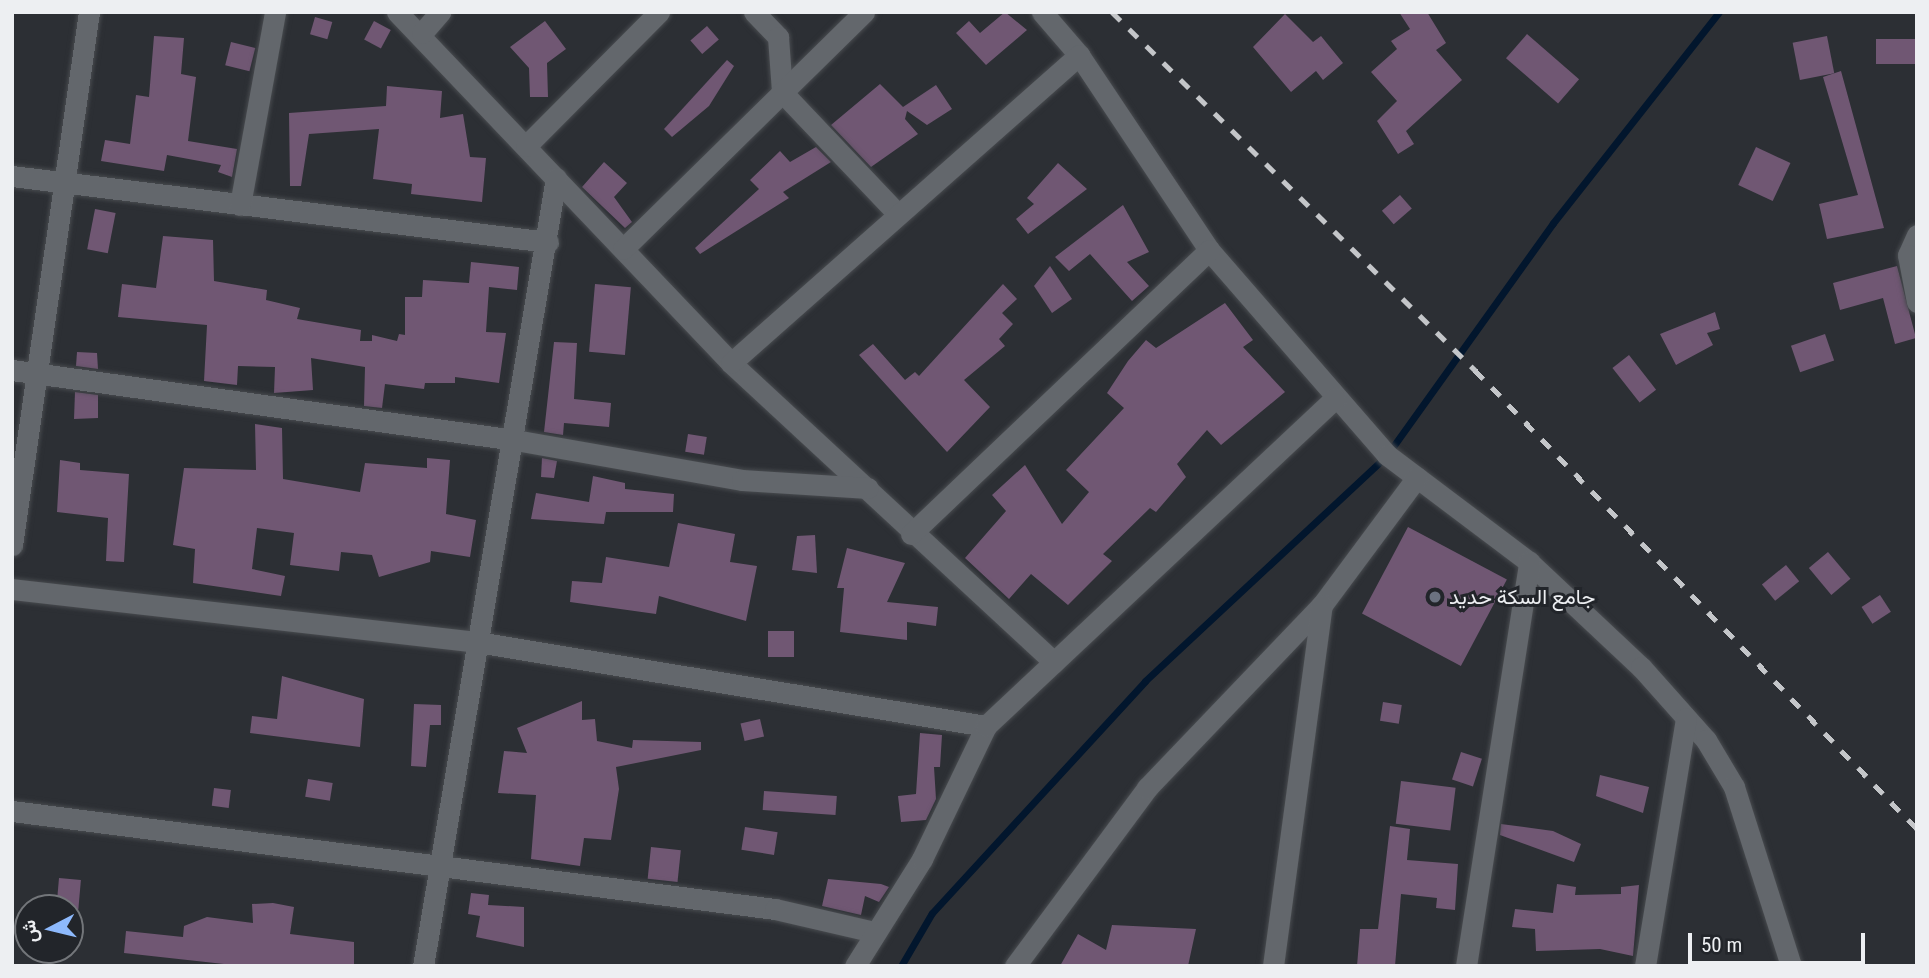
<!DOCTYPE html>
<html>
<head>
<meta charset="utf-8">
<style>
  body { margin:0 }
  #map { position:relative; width:1929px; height:978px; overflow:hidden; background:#2c2f34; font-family:"Roboto Condensed",Vazirmatn,sans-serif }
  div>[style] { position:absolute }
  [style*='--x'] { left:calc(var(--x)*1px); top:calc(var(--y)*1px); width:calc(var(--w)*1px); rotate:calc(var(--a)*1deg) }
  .stream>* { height:7px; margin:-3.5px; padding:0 3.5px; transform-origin:3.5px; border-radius:3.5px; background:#02162d }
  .building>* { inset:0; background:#705773; transform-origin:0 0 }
  .roads { filter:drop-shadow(0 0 2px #484b4f) drop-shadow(0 0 2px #484b4f) }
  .minor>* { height:21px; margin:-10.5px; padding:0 10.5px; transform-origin:10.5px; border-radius:10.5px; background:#63676c }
  .rail>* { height:5px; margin-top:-2.5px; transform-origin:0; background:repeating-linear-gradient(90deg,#c4c6c9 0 12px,transparent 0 24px) }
  .dots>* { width:19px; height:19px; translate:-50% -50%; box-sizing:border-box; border:4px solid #22252a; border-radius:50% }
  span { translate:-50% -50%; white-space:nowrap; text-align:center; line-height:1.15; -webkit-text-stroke:6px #22252a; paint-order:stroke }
  .poi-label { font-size:21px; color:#edeff2 }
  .left { translate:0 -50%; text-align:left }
  .frame { position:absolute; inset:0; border:14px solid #edeff2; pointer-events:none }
  .north { position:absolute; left:14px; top:894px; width:70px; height:70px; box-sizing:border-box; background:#22252a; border:2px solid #73767a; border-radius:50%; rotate:263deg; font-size:19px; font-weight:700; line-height:28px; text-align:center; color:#edeff2 }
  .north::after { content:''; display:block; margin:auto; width:24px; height:32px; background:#8db9fc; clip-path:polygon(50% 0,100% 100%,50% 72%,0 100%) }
  .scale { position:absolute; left:1688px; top:933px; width:177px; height:32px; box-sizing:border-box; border:4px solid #edeff2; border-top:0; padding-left:9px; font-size:21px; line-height:24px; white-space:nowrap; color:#edeff2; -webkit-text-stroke:5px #22252a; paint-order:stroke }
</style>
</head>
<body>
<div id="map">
  <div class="stream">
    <div style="--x:901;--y:966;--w:61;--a:-59.7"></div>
    <div style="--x:932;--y:913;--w:315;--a:-47.4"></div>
    <div style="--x:1145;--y:681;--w:331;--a:-43"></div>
    <div style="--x:1387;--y:455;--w:285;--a:-54.4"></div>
    <div style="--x:1553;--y:223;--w:268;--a:-51.8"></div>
  </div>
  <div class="building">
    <div style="clip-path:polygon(1005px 12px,1027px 30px,986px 65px,956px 33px,969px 21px,980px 33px)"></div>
    <div style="clip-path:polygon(1399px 12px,1427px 12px,1446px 43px,1436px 50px,1462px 80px,1406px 131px,1414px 144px,1398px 154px,1377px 121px,1397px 101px,1371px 72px,1397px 49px,1391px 41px,1410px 29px)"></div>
    <div style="clip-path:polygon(1285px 14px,1313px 42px,1321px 36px,1343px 63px,1323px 80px,1316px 71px,1291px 92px,1253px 47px)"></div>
    <div style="left:315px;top:17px;width:18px;height:18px;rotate:16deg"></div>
    <div style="left:374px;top:21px;width:19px;height:21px;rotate:28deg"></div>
    <div style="clip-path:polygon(545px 21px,566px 49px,547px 63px,548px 97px,530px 97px,529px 68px,510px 47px)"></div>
    <div style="left:707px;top:26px;width:18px;height:22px;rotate:49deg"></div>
    <div style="left:1527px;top:34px;width:69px;height:32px;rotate:41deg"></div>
    <div style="clip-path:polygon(154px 36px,184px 38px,181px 74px,196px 77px,188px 141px,237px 149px,232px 177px,218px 172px,221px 165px,167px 155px,164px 171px,101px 161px,105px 140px,130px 144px,136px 95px,149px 97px)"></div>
    <div style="left:1827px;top:36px;width:38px;height:35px;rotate:79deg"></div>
    <div style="left:1917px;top:39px;width:25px;height:41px;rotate:90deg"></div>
    <div style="left:231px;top:42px;width:25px;height:24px;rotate:14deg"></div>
    <div style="clip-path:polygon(727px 60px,734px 66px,709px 106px,672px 137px,664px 129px)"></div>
    <div style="clip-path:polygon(1841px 71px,1884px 228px,1827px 239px,1819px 204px,1858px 195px,1823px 77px)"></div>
    <div style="clip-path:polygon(880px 84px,903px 107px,936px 85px,952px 109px,927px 125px,907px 111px,905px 119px,918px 134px,871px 167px,831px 125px)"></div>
    <div style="clip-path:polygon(387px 86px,442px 91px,440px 118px,463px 114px,470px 157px,486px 158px,482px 202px,411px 194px,412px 184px,373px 179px,379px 129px,309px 134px,301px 186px,290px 186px,289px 113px,386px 106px)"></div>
    <div style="clip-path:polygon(816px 147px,831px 162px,783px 192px,789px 198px,700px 254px,695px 248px,759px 189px,750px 180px,780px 151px,790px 162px)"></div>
    <div style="left:1756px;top:147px;width:38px;height:42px;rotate:25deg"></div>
    <div style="clip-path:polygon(604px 162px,627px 183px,614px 197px,632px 222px,625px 228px,582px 187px)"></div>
    <div style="clip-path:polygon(1058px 163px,1087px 189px,1028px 234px,1016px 219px,1034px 204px,1027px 198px)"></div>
    <div style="left:1400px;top:195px;width:18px;height:24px;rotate:49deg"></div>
    <div style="clip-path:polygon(1123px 205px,1149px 252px,1127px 262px,1149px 286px,1132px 301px,1090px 254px,1069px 271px,1055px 257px)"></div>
    <div style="left:95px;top:209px;width:21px;height:41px;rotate:11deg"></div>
    <div style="clip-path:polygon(163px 236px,213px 240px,214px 281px,267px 290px,266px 300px,300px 308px,297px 319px,361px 330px,360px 341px,372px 341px,372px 335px,397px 341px,399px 334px,405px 335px,405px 297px,422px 297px,423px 280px,469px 283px,471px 262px,519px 267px,517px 290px,489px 287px,486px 332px,506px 333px,499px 383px,455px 377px,455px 383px,425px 383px,424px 389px,385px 384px,382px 408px,364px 406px,365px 367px,311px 358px,313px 390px,274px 393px,275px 367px,238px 366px,237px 385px,204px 381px,207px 325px,118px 317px,122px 284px,156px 288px)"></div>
    <div style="clip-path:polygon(1050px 266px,1072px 299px,1052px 313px,1034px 286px)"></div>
    <div style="clip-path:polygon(1897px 266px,1916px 338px,1895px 344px,1883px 298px,1840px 310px,1833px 283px)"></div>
    <div style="left:595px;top:284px;width:36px;height:68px;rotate:5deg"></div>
    <div style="clip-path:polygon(1003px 284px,1017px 299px,1002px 313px,1013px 324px,999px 339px,1005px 346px,964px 380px,990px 407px,947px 452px,859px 355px,873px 344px,905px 380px,915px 372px,919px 376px)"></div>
    <div style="clip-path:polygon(1225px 303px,1253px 340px,1243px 347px,1285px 392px,1221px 445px,1207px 430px,1177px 464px,1186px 477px,1156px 512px,1150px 508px,1103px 554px,1112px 561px,1068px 605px,1031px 574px,1009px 599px,965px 558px,1006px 511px,992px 495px,1025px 465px,1062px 524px,1089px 492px,1066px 470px,1124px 408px,1107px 393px,1128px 361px,1146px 340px,1156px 348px)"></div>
    <div style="clip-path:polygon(1715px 312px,1720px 329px,1707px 333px,1713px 345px,1676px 365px,1660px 334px)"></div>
    <div style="left:1825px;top:334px;width:28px;height:36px;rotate:71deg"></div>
    <div style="clip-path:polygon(554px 342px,577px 343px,574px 399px,611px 403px,609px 427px,564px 423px,563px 435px,544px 432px)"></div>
    <div style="clip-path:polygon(77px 352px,97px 353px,98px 369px,76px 366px)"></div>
    <div style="left:1629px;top:355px;width:44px;height:21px;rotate:52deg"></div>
    <div style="clip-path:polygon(75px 392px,98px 395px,98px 418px,74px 419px)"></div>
    <div style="clip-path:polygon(255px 424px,282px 428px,283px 479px,360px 492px,365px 463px,427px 468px,427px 458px,450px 460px,446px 514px,476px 520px,470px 557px,431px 551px,430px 562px,379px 577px,372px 555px,341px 552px,339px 571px,290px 565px,294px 533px,257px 528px,252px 569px,285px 576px,281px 596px,193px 583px,195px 549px,173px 545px,184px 468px,256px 470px)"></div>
    <div style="left:688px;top:434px;width:19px;height:18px;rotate:9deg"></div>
    <div style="clip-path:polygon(542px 458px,557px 461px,554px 478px,541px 477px)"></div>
    <div style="clip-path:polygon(60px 460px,80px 463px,80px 470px,129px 474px,124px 562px,106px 561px,108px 518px,57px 512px)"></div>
    <div style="clip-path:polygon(593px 476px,625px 483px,625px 489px,674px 494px,673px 512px,606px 512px,604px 524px,531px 519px,536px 493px,589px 502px)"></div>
    <div style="clip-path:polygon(678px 523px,735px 534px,730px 562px,757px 566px,746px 621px,659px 596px,656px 614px,570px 602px,572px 581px,602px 583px,606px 557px,669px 567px)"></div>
    <div style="left:1408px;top:527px;width:112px;height:98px;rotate:28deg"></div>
    <div style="clip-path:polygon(815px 535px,817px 573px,792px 570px,797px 536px)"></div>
    <div style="clip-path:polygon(847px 548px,905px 563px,887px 602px,938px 607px,936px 626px,907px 622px,907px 640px,840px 632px,844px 588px,837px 588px)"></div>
    <div style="left:1828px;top:552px;width:35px;height:25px;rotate:50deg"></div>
    <div style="left:1786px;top:565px;width:21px;height:31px;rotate:51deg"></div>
    <div style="left:1880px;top:595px;width:20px;height:22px;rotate:57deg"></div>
    <div style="left:768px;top:631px;width:26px;height:26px"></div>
    <div style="clip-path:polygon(282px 676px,364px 699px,360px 747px,250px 733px,252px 716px,277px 719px)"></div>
    <div style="clip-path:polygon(582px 701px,582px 720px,595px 719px,597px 741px,632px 748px,633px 740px,701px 742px,701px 750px,616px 767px,619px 789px,611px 840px,584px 838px,580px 866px,531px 859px,536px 795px,498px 793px,504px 751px,527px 753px,517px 728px)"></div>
    <div style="left:1383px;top:702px;width:19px;height:19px;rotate:9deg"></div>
    <div style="clip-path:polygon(414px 704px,441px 705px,441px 725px,430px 725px,426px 767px,411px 766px)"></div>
    <div style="left:760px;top:719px;width:18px;height:20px;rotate:77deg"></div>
    <div style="clip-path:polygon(920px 733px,942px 735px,940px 767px,934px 767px,936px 799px,926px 820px,901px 822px,898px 796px,916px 794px)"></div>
    <div style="left:1461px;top:752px;width:22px;height:29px;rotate:18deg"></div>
    <div style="clip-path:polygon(1600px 775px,1649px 787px,1643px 813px,1596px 796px)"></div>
    <div style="left:308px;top:779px;width:25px;height:18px;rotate:9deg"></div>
    <div style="left:1401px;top:781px;width:55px;height:43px;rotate:7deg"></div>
    <div style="left:214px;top:788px;width:17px;height:18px;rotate:7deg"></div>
    <div style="left:764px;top:791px;width:73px;height:19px;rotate:4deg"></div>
    <div style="clip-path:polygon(1501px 824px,1553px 831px,1581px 844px,1574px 862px,1500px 835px)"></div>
    <div style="clip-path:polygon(1390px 826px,1410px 829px,1407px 860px,1458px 864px,1455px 910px,1436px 908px,1437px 898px,1401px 894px,1395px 966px,1357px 966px,1360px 929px,1378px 929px)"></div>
    <div style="left:745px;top:827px;width:33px;height:23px;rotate:9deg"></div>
    <div style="left:651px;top:847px;width:30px;height:32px;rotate:6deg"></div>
    <div style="left:59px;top:878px;width:22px;height:30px;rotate:5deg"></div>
    <div style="clip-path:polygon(828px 879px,881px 884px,889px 887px,879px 902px,865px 896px,861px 915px,822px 906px)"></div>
    <div style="clip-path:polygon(1557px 884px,1576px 887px,1575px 895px,1621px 894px,1621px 887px,1639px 885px,1633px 956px,1600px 949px,1536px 951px,1535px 929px,1512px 927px,1515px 909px,1553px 913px)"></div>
    <div style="clip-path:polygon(471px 893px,489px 895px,488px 905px,524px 907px,524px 947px,476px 937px,480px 916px,468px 914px)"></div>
    <div style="clip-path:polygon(273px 903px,294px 907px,290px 934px,354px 942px,354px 966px,242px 966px,124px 953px,126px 931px,183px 937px,184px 926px,207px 917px,253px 923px,252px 904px)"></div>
    <div style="clip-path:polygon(1112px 925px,1196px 929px,1188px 966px,1060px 966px,1078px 934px,1106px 950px)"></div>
  </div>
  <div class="roads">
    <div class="minor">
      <div style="--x:397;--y:12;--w:485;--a:46.4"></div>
      <div style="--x:731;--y:363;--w:440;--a:42.8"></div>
      <div style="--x:754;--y:12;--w:35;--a:46"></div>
      <div style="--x:778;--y:37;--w:55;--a:85.8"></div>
      <div style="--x:782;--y:92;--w:167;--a:46.5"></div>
      <div style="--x:1042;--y:12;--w:57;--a:49.3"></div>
      <div style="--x:1079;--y:55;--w:234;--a:56.3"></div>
      <div style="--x:1209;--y:250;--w:271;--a:49"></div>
      <div style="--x:1387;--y:455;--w:178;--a:37"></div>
      <div style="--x:1529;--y:562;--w:154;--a:43.2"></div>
      <div style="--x:1641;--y:667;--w:98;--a:48.3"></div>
      <div style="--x:1706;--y:740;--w:55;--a:59.2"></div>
      <div style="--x:1734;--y:787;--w:188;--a:72.3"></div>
      <div style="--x:422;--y:33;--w:28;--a:-49"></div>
      <div style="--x:526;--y:146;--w:189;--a:-45.2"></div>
      <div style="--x:12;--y:176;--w:540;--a:7.02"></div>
      <div style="--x:240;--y:205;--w:196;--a:-79.7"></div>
      <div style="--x:1917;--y:235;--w:22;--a:114"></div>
      <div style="--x:1908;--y:255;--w:48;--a:79.2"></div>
      <div style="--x:623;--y:249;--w:338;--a:-44.5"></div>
      <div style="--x:731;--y:363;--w:465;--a:-41.5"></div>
      <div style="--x:12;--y:370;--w:508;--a:7.92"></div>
      <div style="--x:515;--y:440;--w:230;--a:10"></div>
      <div style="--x:742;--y:480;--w:126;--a:3.6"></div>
      <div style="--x:911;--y:534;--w:412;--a:-43.6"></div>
      <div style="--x:12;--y:545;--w:539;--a:-81.78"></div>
      <div style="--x:12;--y:589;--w:468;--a:6.5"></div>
      <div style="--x:477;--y:642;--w:516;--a:9.37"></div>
      <div style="--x:12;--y:811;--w:769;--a:7.32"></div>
      <div style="--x:775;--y:909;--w:103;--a:13"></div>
      <div style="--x:423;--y:966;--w:799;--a:-80.42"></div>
      <div style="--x:855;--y:966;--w:126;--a:-57.9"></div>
      <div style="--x:922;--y:859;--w:148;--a:-64.3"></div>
      <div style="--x:986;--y:726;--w:479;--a:-43.2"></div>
      <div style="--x:1015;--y:966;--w:222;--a:-53.4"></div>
      <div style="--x:1147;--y:788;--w:253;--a:-46.3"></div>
      <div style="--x:1322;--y:605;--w:159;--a:-53.4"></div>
      <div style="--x:1273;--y:966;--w:364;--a:-82.3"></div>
      <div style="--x:1466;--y:966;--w:409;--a:-81.1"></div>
      <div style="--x:1645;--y:966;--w:251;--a:-80.6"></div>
    </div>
  </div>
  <div class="rail">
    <div style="--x:1112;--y:12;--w:510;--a:44.6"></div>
    <div style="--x:1475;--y:370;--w:637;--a:46.08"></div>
  </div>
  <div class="dots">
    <div style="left:1435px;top:597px;background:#6b7280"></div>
  </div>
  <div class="poi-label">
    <span class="left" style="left:1449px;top:597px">جامع السكة حديد</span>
  </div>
  <div class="frame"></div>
  <div class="north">ش</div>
  <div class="scale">50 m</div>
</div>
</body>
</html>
